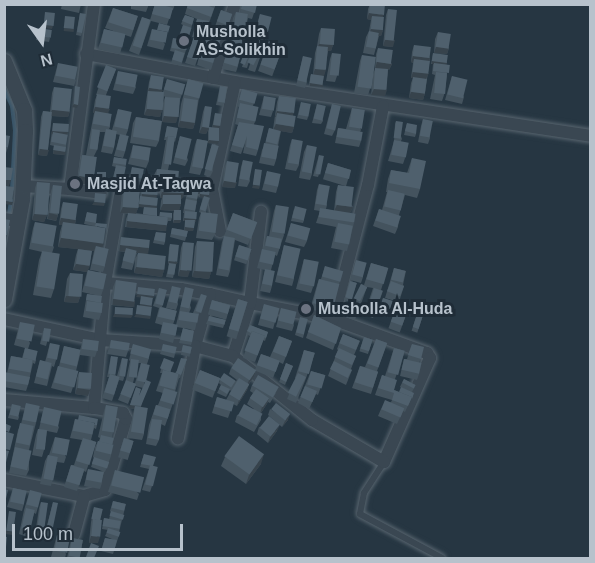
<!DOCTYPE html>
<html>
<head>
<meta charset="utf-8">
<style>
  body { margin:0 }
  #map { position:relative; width:595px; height:563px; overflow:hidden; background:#263642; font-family:Arial,sans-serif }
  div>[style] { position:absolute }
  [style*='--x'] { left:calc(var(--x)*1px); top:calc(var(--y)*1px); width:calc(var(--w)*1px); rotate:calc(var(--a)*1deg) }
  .stream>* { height:4px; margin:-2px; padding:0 2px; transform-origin:2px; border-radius:2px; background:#395569 }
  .roads { filter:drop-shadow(0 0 2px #58656f) drop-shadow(0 0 2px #58656f) }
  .service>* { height:6px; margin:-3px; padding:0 3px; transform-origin:3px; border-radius:3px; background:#3a4752 }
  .minor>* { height:12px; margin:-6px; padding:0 6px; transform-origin:6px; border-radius:6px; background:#3a4752 }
  .tertiary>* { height:15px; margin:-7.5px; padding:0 7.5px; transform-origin:7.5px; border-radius:7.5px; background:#3a4752 }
  .wall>* { inset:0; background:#44535e; transform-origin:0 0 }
  .shaded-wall>* { inset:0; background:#37434c; transform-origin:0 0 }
  .building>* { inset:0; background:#4f606d; transform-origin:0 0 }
  .dots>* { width:16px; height:16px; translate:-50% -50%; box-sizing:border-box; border:3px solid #1f2c37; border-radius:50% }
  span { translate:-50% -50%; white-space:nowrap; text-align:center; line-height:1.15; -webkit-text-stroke:6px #1f2c37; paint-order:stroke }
  .poi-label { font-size:16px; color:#b7c2cc; font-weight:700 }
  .left { translate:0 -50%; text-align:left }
  .frame { position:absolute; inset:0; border:6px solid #b7c2cc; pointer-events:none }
  .north { position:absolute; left:12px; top:12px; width:60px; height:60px; -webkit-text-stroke:4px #1f2c37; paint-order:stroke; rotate:166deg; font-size:16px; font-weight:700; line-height:24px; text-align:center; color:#b7c2cc }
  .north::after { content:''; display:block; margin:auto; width:21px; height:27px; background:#b7c2cc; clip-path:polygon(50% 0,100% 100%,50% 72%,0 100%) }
  .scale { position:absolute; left:12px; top:524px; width:171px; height:27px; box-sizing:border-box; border:3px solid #b7c2cc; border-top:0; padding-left:8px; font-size:18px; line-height:21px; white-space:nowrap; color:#b7c2cc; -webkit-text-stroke:4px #1f2c37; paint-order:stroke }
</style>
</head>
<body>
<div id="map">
  <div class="stream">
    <div style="--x:4;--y:89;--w:19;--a:65"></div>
    <div style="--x:12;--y:106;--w:24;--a:83"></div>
    <div style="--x:15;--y:130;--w:59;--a:92.9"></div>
    <div style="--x:9;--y:216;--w:16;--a:-83"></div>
  </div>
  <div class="roads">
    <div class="service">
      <div style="--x:384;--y:462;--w:37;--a:123"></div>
      <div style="--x:364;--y:493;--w:21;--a:101"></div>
      <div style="--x:360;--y:514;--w:93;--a:28.2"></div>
    </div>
    <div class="minor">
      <div style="--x:86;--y:54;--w:152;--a:10.6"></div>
      <div style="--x:235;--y:82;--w:359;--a:8.6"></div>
      <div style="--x:213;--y:78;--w:74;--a:-73.5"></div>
      <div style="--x:23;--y:186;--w:47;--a:3.7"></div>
      <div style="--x:70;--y:189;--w:187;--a:-82.6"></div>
      <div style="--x:70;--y:189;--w:31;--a:7"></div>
      <div style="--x:4;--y:219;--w:15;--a:8"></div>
      <div style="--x:220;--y:231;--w:43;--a:-100.8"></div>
      <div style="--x:212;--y:189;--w:109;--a:-77.9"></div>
      <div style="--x:105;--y:283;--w:76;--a:4.5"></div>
      <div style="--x:181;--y:289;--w:29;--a:10"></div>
      <div style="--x:210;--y:294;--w:41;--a:12.7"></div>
      <div style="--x:250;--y:303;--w:85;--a:10.9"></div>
      <div style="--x:333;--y:319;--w:100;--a:19.9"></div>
      <div style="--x:427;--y:353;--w:6;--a:59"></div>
      <div style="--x:430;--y:358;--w:114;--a:113.9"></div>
      <div style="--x:384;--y:462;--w:83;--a:-149.7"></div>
      <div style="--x:312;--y:420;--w:102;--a:-141"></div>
      <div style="--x:233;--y:356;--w:56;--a:-72.2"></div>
      <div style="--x:250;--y:303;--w:92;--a:-83.1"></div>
      <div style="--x:210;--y:294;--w:54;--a:106.1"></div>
      <div style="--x:195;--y:346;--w:39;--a:15"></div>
      <div style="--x:4;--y:319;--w:98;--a:12.3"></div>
      <div style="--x:100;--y:340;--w:95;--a:3.6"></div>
      <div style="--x:195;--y:346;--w:94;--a:100.5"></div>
      <div style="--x:333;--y:319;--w:138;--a:-75.4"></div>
      <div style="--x:368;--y:185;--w:80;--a:-79.2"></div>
      <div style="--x:4;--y:400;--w:90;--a:5.1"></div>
      <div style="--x:94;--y:408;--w:125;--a:-85"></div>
      <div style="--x:105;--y:283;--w:94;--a:-80.2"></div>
      <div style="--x:121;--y:190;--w:9;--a:-41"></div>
      <div style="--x:128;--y:184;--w:84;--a:3.4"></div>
      <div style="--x:4;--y:480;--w:82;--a:11.3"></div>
      <div style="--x:84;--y:496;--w:22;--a:-16"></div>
      <div style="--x:105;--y:490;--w:74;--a:-73.5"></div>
      <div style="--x:126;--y:419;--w:7;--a:-117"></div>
      <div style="--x:123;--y:413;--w:29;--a:-170"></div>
      <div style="--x:74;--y:534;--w:39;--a:-75"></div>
    </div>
    <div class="tertiary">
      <div style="--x:4;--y:61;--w:53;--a:67.8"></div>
      <div style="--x:24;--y:110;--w:21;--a:87"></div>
      <div style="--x:25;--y:131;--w:68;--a:92.5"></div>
      <div style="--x:22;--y:199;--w:102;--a:100.2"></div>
    </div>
  </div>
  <div class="wall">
    <div style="clip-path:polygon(62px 4px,81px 4px,79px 13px,61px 9px)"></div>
    <div style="clip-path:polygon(131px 4px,149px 4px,146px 12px,131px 9px)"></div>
    <div style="clip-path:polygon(155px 4px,175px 4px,173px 10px,172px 10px,167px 25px,151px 21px,139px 55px,129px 51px,142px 17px,150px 20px)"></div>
    <div style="clip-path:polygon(188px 4px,216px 4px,209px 23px,208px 22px,205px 37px,223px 32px,211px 70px,197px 65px,200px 52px,195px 66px,185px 63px,194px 37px,192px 37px,197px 19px,185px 14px)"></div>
    <div style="clip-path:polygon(242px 4px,257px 4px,252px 19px,248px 18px,238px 66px,236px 72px,222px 69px,231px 38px,230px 37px,233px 18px,236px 12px,240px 13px)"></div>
    <div style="clip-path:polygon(370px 4px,383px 17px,383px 30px,381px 36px,379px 36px,374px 55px,363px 53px,366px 37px,369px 31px,371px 20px,367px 19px,368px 9px)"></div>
    <div style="clip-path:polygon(113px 8px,138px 16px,131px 37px,125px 35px,120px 54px,98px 49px,104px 29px,116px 32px,105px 28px)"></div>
    <div style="clip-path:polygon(388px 9px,393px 47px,383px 46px,386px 15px)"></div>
    <div style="left:221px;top:10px;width:12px;height:18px;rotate:20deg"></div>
    <div style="clip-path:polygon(80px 13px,82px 33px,81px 36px,76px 35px)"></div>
    <div style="clip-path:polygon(260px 14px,267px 37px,255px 72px,248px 70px,258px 41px,255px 41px,247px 68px,242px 67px,250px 39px,253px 40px)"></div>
    <div style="clip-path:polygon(185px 15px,194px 18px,188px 40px,179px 36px,183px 25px,181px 24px)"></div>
    <div style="clip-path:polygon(38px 28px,50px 38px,49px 42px,36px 40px)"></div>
    <div style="clip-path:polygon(321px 28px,333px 45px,331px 51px,328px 51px,322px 87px,309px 86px,310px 78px,311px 74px,313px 75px,315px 53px,317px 46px,319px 34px)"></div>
    <div style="clip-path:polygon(152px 29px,165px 44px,163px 50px,147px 46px)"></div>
    <div style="clip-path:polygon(438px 32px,449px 48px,447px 54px,434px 53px,435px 39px)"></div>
    <div style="clip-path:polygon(173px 38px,186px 50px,181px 66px,171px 63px,175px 52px,170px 51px)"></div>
    <div style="left:269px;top:41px;width:15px;height:32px;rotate:20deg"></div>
    <div style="clip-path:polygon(414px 45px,430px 58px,425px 93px,423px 100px,409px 98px,411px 83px,413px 78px,411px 78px,413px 63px,411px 62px,412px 52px)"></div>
    <div style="clip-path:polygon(378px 48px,392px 64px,389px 70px,388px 70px,385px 96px,371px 95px,373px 74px,375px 69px,376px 54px)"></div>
    <div style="clip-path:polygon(332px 53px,337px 76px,335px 82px,326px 81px,330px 59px)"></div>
    <div style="clip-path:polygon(433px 53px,447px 62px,446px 64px,447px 76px,444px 95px,442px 101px,430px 99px,435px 75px,432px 74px,433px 64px,431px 64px)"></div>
    <div style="clip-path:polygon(362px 55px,370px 89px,368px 95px,354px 93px,360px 61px)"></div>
    <div style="clip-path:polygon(303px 56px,307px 82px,305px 88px,296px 86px)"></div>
    <div style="clip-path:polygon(58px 63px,76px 80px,74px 86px,53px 82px)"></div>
    <div style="clip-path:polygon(106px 65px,116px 69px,106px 95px,110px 127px,109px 129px,112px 130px,118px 109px,128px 130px,126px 135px,125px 152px,123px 158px,114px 156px,120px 135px,116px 134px,114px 148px,112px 154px,101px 152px,105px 132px,100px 132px,97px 150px,94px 156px,91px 185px,77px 183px,80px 161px,82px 155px,86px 155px,94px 113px,93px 113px,95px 100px,97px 95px,96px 95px)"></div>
    <div style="clip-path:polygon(118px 71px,136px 87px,133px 94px,113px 90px)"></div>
    <div style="clip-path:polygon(151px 75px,162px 92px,163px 92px,167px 79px,182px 94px,180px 100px,176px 123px,162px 122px,159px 141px,156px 147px,130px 143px,133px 123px,136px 117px,162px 121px,163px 103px,165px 97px,164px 96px,162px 110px,160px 117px,144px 115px,149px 82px)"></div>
    <div style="clip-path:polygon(452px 76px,464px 97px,462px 104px,445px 100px)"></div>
    <div style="clip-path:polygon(188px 79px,199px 98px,195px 123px,193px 129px,178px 127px,181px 104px)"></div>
    <div style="clip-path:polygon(220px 86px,224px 103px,223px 106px,216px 105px)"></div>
    <div style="clip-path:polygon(54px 87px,70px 111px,68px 117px,52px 116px,47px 156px,38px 155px,41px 117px,43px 111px,50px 112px,52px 93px)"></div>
    <div style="clip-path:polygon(242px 89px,257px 93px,253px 106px,255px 122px,254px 124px,258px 150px,256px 156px,243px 153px,245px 143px,241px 154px,230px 151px,238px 125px,235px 124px,239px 107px,237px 106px)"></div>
    <div style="clip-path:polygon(264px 96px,273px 111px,271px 117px,259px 115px)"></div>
    <div style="clip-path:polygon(279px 96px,293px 115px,294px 127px,292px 133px,281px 131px,278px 146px,276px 160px,274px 166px,259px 163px,262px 150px,265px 144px,269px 128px,273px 129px,277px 102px)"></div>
    <div style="clip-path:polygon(301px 102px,308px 117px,307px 120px,297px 118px)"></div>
    <div style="clip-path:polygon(317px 104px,323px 121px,321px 124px,312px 123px)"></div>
    <div style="clip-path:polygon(332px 104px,335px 130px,332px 136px,324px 134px)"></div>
    <div style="clip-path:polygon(205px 106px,209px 128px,206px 134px,199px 133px,203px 112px)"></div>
    <div style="clip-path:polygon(352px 108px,361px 130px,360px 132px,361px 141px,359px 147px,335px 143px,338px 128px,346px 129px)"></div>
    <div style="clip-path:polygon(215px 113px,219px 129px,218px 144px,207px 143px,202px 169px,200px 175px,189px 173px,195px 145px,197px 139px,208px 141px,208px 131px,209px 127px,212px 128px)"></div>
    <div style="clip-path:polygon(423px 119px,430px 138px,428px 144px,418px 142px,421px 126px)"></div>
    <div style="clip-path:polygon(396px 121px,402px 139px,401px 141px,405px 158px,403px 164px,388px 161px,394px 141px,395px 124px)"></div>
    <div style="clip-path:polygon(53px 123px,68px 132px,65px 155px,53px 154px,54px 146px,50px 145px)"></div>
    <div style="clip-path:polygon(407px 123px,416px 134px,415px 137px,404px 135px)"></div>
    <div style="clip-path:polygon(167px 126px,176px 138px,175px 142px,174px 141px,168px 170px,178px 178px,176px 184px,182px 199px,181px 199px,181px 204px,179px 210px,181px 220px,180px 223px,173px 223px,173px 214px,174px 211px,176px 211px,160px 210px,161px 201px,162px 198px,160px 198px,160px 190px,163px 184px,172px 184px,154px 182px,154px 175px,157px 169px,161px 169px,166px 140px,164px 140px)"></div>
    <div style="clip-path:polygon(4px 135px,8px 147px,6px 153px,4px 153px)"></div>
    <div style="clip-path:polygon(180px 136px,188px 160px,185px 166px,173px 163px)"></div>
    <div style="clip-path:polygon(292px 139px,299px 165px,296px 171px,285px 169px,290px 145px)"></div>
    <div style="clip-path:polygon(212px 144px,213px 171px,210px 177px,204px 175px)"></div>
    <div style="clip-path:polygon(133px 145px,149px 161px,146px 168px,128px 164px)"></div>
    <div style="clip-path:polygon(307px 145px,312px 174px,310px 180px,299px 178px,304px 152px)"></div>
    <div style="clip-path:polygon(319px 155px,319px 174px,318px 177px,313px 176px)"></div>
    <div style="clip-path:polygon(114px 157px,126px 165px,122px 182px,112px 180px,116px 167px,112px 166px)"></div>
    <div style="clip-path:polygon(412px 158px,420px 189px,417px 198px,405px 195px,399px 215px,398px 227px,395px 234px,373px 226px,379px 209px,382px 210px,387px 192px,386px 192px,388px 179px,391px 170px,407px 173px)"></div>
    <div style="clip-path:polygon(243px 160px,250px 181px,247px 187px,238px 186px,241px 167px)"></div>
    <div style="clip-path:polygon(227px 161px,235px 188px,222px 187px,224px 168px)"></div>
    <div style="left:328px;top:163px;width:24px;height:17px;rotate:17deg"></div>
    <div style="clip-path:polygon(132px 167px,142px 179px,141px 182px,129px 180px)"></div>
    <div style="clip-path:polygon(267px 171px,278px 186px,276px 193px,262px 190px)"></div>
    <div style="clip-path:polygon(37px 182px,47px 215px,44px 222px,32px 220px,35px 188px)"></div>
    <div style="clip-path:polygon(319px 184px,327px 205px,326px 209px,334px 211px,336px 192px,338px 185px,353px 207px,350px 213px,343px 212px,354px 223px,347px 251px,331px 248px,336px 227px,316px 223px,320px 211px,314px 210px,317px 190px)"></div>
    <div style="clip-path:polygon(53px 185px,58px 215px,56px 221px,47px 219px,51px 191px)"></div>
    <div style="clip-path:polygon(124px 186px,138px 208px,136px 213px,143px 214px,144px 207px,138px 207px,142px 186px,156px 197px,157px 216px,159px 216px,160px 212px,172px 218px,171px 221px,168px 221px,165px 231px,125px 227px,126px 219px,128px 214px,120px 213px,122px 192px)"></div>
    <div style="clip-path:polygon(188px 187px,199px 188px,195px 212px,196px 219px,195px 222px,193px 231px,188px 231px,185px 241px,170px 237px,172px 228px,184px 230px,185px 221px,183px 221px,184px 213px,183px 213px)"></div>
    <div style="clip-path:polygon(201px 187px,208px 198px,210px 198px,206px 212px,215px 234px,212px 240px,196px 238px,199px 218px,201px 213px,199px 212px,203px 197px,199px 197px)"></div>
    <div style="clip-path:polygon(63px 202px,76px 220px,75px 224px,94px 226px,84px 224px,87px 212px,96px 223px,103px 248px,105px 266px,103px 272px,90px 270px,94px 251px,92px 251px,88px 270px,103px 290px,101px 296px,101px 314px,99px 320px,83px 317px,87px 294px,99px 296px,82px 292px,87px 272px,73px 270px,76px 255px,78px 249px,58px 247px,60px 232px,62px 225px,59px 225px,61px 209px)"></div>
    <div style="clip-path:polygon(276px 205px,284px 235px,277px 256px,275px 255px,271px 270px,272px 286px,270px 293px,260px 291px,265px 270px,257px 268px,262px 249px,263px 249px,267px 236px,269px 236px,274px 211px)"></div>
    <div style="clip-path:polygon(294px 209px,304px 220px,303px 223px,291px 221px)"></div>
    <div style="clip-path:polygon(233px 213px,257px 222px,248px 245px,235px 240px,230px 271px,228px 277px,216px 275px,222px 242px)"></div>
    <div style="clip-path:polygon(35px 222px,54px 247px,52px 253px,54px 289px,51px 298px,33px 295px,39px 260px,42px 252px,29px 249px,33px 228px)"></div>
    <div style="clip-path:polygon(291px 223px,307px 241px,304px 247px,285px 242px)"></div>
    <div style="clip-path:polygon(156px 232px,165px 242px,164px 245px,153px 243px)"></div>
    <div style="clip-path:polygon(121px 237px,149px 248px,147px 254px,164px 270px,162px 277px,134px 273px,135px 259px,138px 253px,137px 253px,132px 270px,121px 268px,125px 252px,118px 251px,119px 243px)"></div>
    <div style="clip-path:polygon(197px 241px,211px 272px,209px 279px,192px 277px,195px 247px)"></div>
    <div style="clip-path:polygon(183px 242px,188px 277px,178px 276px,181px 248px)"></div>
    <div style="clip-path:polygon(170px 244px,176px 265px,173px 278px,166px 277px,169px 264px,168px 264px,169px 248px)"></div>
    <div style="left:239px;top:245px;width:13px;height:16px;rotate:18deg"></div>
    <div style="clip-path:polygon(284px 245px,294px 279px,292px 286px,275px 282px)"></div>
    <div style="clip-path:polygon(304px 259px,313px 287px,311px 293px,296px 289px)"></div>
    <div style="clip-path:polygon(356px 260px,363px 277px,361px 283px,350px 280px)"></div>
    <div style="clip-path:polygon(371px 263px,388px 268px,381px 290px,383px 291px,373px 318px,364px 315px,373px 288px,367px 287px,361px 304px,360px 304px,355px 320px,348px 318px,354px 301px,355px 301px,361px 284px,364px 285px)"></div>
    <div style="clip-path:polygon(325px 266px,340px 281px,330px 315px,310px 309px,317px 285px,319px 279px,321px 279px)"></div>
    <div style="clip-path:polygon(394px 268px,406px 271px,403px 285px,404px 286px,399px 302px,385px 298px)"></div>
    <div style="clip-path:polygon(70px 273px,80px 297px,78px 303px,64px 302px,67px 279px)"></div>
    <div style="clip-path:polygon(116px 280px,135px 301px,133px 307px,111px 305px,113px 287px)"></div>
    <div style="clip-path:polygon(350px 281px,357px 283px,350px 302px,344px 300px)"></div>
    <div style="clip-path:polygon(172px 286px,178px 304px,176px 310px,166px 308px)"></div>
    <div style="clip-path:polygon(185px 287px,191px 308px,189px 313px,193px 313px,201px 294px,207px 296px,198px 316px,195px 330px,177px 327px,173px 343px,159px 339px,162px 325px,155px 323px,159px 308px,153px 306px,159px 288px,167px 290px,162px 307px,177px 311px,173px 325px,176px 325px)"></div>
    <div style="left:383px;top:298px;width:10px;height:17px;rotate:17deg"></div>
    <div style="left:238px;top:299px;width:10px;height:39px;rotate:17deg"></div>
    <div style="left:212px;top:300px;width:19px;height:15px;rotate:16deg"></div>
    <div style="left:398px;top:302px;width:12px;height:28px;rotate:20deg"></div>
    <div style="clip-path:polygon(264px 304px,275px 322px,273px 329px,258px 325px)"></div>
    <div style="clip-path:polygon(281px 308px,294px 325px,292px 331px,276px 327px)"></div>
    <div style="left:419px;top:308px;width:6px;height:24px;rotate:18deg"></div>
    <div style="clip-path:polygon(314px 315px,341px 328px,333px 350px,306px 338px)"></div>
    <div style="clip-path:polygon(300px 317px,304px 334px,303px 338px,295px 335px)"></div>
    <div style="clip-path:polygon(208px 319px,226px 320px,223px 328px,206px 324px)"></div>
    <div style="clip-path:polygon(20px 322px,30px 343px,28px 349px,36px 360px,35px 364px,33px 363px,28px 385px,26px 391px,4px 387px,4px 372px,7px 373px,11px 356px,22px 358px,25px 348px,14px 345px)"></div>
    <div style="clip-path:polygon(250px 325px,268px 332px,265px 341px,263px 340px,255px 362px,243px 358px,250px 336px,246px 334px)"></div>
    <div style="clip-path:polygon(183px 328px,192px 342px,191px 345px,179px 343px)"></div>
    <div style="clip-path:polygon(51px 329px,46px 346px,40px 344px,43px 331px)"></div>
    <div style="clip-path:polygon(343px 334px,360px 341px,354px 355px,356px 356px,351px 369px,352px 370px,346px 385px,328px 376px,338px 350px,337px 349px)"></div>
    <div style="clip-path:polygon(279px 336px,292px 341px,283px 364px,279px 362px,273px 378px,256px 371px,254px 377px,249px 384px,247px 390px,237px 406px,233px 404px,228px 418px,212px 413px,217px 397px,226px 400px,231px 391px,230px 390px,226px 397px,217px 393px,221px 385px,219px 383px,220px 380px,236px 381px,237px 380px,229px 374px,231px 368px,255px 370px,261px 354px,270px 357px)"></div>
    <div style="left:364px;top:337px;width:9px;height:15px;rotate:18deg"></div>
    <div style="clip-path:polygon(83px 339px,97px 351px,95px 357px,80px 355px,76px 371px,73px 387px,71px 393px,51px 388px,58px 366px,59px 366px,64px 346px,80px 350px)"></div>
    <div style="clip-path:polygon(376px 339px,387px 343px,377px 371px,378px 372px,371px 394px,352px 388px,360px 366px,365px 367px)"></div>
    <div style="clip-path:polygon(111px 340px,128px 351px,126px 357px,107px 354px)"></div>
    <div style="clip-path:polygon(50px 343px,56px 360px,54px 367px,52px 366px,47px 386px,34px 383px,40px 360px,45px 362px)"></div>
    <div style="clip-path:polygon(evenodd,133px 344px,149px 358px,147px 364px,141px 407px,144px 434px,142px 440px,128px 438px,134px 409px,129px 408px,136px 387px,139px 396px,143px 388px,135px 386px,128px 404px,118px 400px,125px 384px,130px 361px,129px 360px,133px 344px,138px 363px,141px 363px,135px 383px,133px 383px,138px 363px)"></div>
    <div style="clip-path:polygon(163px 344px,175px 354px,174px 358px,160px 354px)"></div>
    <div style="clip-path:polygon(412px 344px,421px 359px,419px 362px,419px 374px,417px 380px,400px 376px,404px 359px,407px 359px)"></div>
    <div style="left:183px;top:345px;width:9px;height:10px;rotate:13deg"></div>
    <div style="clip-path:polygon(394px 348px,405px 351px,395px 379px,394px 390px,399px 392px,414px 393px,405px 412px,403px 411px,397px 424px,378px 416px,381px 409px,391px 402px,392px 400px,375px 395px,382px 375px,385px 376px)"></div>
    <div style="clip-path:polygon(304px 350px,315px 353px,305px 381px,296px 403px,287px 399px,296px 378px,295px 378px)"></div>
    <div style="clip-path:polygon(111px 356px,115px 375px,117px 376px,122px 358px,124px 378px,123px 381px,119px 380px,112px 401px,102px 398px,109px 377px,107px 377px)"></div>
    <div style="clip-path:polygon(164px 358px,171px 372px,175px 373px,187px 359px,180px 378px,179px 378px,175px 392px,177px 392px,165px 426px,161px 424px,159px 440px,156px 446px,146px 444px,149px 425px,156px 405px,158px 405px,163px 393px,156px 391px,162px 373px,160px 373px)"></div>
    <div style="clip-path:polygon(286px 363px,293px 366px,285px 385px,279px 382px)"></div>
    <div style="left:200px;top:370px;width:22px;height:21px;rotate:22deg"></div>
    <div style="clip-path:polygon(311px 371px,325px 375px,318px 395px,316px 394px,309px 409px,298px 403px)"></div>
    <div style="clip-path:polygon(79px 372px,90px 390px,88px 396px,75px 394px,77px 378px)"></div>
    <div style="left:404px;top:379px;width:13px;height:9px;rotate:27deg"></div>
    <div style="clip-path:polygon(252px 385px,276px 393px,270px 403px,268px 402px,261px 413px,261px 420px,254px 432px,235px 422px,237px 415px,254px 409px,247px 404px,250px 398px,253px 393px,250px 391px)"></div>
    <div style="clip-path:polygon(26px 403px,36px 423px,29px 450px,29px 470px,26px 476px,9px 473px,18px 430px,21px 424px)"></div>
    <div style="clip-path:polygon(12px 404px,19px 417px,18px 420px,8px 418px)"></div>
    <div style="clip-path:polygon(106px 405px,113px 433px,112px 437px,111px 456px,105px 472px,91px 467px,94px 458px,93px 457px,95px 447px,98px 441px,99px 441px,100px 438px,98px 437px,104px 411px)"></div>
    <div style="clip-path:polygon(44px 407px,59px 427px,57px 433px,47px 431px,44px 450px,42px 457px,32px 455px,36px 435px,38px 429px,39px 429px)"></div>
    <div style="clip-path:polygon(270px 409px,288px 420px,282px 427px,268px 415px)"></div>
    <div style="clip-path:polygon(75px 419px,97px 425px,96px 429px,94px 428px,91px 440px,96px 442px,86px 472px,84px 471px,77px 491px,64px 487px,71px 465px,74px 465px,82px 440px,70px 438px)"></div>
    <div style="clip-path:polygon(259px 427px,277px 431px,268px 443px,257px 434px)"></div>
    <div style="clip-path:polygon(55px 437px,66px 457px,64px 463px,57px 462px,51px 486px,40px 484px,45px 461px,48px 455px,49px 455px)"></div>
    <div style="left:124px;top:438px;width:10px;height:20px;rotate:17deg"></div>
    <div style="clip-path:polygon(144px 454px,153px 466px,152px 486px,150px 492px,142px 490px,149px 469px,140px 467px)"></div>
    <div style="clip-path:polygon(225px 457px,261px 464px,246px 484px,221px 466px)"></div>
    <div style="clip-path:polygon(88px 469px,102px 483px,100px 489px,84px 486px)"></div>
    <div style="clip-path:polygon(115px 470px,139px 494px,137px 500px,108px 492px)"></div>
    <div style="clip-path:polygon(13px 488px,24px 504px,22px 511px,7px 507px)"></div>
    <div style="clip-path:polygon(30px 490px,38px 507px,36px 514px,34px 513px,28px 537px,19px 534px,24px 510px)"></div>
    <div style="clip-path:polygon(113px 501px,126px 504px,119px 532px,120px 532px,113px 554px,101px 551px,105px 538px,114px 540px,105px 536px,108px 530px,102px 529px,104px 518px,109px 519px,111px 512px,110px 511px)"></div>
    <div style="clip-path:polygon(41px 502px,44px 530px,42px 536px,35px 535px,39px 508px)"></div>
    <div style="clip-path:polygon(53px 502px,52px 532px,49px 538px,44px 537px)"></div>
    <div style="clip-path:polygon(94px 507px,98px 543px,89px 543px,91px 522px)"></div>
    <div style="clip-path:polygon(57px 535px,66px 554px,65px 558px,51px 557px)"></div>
    <div style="clip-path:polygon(72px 538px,83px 540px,79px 558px,67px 558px,70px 544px)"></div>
  </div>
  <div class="shaded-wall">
    <div style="clip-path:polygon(369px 13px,384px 15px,381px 21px,372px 16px,371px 20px,367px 19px)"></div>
    <div style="clip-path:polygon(44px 25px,53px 26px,52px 29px,42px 28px)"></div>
    <div style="left:64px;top:28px;width:10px;height:3px;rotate:6deg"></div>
    <div style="clip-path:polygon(371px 29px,383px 30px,381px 36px,369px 35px)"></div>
    <div style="clip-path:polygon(385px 40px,395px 40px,393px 47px,383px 46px)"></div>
    <div style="clip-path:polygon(319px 44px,333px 45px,331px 51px,317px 50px)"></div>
    <div style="clip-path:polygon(436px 47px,449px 48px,447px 54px,434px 53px)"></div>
    <div style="clip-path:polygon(413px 56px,430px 58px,428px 64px,414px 59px,413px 63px,411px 62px)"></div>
    <div style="left:432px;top:61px;width:15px;height:3px;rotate:4deg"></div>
    <div style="clip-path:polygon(377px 62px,392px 64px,389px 70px,375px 69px)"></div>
    <div style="clip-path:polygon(315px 69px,326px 70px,324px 76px,313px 75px)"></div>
    <div style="clip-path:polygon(413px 72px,429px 73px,426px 79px,411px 78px)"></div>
    <div style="left:310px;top:83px;width:13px;height:3px;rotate:4deg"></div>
    <div style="clip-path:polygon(149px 88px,163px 90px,160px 96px,148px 91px,147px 95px)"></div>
    <div style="clip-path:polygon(374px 89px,387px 90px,385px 96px,371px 95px)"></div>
    <div style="clip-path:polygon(411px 92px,425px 93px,423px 100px,409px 98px)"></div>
    <div style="clip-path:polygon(74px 104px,78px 105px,77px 108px,72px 107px)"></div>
    <div style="clip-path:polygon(95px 107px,110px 109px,107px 115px,93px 113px)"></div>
    <div style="clip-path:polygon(147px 109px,162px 110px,160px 117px,144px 115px)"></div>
    <div style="clip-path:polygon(52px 110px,70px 111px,68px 117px,50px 116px)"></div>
    <div style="clip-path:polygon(277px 111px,294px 113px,291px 119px,277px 113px,276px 117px,275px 117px)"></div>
    <div style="clip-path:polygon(164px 116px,178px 117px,176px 123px,162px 122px)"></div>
    <div style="clip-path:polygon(180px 121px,195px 123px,193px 129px,178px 127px)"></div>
    <div style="clip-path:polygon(276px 124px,294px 127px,292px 133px,273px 130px)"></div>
    <div style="clip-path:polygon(213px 125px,220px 126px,219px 129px,212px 128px)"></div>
    <div style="clip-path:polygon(202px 127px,209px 128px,206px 134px,199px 133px)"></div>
    <div style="clip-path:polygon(52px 131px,68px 132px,67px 136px,51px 134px)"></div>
    <div style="clip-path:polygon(209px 140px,219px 141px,218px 144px,207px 143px)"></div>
    <div style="clip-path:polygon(40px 149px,49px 150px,47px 156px,38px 155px)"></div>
    <div style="clip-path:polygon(54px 150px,66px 152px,65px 155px,53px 154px)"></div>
    <div style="clip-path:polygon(79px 176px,93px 179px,91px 185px,77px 183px)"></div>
    <div style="left:156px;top:176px;width:22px;height:6px;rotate:5deg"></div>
    <div style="clip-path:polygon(4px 180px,11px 180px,9px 186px,4px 186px)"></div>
    <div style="clip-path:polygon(224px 181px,237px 182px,235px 188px,222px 187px)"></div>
    <div style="clip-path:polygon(96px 185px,106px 185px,105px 188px,95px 188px)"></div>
    <div style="clip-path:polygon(253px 185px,260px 186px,259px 189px,252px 188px)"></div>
    <div style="clip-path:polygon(162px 192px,185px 193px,182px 199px,163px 198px,163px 195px,162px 198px,160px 198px)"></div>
    <div style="left:142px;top:194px;width:15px;height:3px;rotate:4deg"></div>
    <div style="left:200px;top:194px;width:9px;height:3px;rotate:6deg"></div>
    <div style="clip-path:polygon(4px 201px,13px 202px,12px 205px,4px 204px)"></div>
    <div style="clip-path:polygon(94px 202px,105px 203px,104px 206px,92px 205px)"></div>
    <div style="left:139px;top:204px;width:18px;height:3px;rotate:6deg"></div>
    <div style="clip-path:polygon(163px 204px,181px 204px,179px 211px,160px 210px)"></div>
    <div style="clip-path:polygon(337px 205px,353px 207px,350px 213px,334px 211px)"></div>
    <div style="clip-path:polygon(123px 207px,138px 208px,136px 214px,120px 213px)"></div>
    <div style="left:49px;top:213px;width:9px;height:6px;rotate:13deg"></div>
    <div style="clip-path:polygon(34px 214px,47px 215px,44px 222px,32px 220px)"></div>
    <div style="clip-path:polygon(61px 218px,76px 220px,74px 226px,63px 222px,62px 225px,59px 225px)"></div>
    <div style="left:184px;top:218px;width:12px;height:3px;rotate:5deg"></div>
    <div style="clip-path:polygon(174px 220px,181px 220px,180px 223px,173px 223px)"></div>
    <div style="left:127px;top:221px;width:40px;height:6px;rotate:6deg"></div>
    <div style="clip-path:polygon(185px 227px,194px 228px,193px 231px,184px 231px)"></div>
    <div style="clip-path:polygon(61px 238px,104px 243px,101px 252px,96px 246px,94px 251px,58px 247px)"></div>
    <div style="left:120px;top:245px;width:29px;height:6px;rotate:6deg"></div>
    <div style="clip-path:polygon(169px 261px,178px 262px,176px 265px,168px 264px)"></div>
    <div style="clip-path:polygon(76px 264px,90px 266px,87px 272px,73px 270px)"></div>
    <div style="clip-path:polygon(136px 267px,164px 270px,162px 277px,134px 273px)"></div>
    <div style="clip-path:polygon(180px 270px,190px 271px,188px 277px,178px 276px)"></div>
    <div style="clip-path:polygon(194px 271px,211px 272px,209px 279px,192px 277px)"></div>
    <div style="clip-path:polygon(138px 294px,154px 296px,153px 299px,136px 297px)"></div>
    <div style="clip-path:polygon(66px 296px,80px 297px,78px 303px,64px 302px)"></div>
    <div style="left:113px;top:299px;width:22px;height:6px;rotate:5deg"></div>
    <div style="left:140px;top:304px;width:12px;height:3px;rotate:5deg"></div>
    <div style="clip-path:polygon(114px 314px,133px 315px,131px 318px,113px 317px)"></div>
    <div style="clip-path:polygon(136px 314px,151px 316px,150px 319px,134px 317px)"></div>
    <div style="clip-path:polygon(256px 370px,254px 377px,247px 386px,249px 380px)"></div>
    <div style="clip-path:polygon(249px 384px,247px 390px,237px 406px,239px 400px)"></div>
    <div style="clip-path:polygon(77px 388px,90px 390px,88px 396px,75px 394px)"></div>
    <div style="clip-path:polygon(269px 398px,267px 404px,260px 414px,262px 407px)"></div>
    <div style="clip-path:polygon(130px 405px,141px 406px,135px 406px,134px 409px,129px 408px)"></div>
    <div style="clip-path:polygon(290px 414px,288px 420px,282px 427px,285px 421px)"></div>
    <div style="clip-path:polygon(280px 425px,277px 431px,268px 443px,270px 437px)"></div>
    <div style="clip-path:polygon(264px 454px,261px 464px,246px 484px,249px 475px)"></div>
    <div style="clip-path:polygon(37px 529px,44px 530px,42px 536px,35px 535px)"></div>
    <div style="clip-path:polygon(6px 531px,13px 532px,12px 535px,5px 534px)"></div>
    <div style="clip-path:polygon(91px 536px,100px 537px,98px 543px,89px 543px)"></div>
  </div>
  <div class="building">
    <div style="clip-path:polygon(155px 4px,159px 4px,173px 8px,170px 19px,152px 14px)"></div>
    <div style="clip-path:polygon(188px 4px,204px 4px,214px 8px,211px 17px,187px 8px)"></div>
    <div style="clip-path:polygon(242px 4px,257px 4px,255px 13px,241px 9px)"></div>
    <div style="clip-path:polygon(370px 4px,385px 4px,384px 15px,369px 13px)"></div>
    <div style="left:113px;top:8px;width:26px;height:15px;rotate:18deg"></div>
    <div style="left:388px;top:9px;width:9px;height:31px;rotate:6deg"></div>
    <div style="left:221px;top:10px;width:12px;height:12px;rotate:20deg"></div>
    <div style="left:45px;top:12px;width:10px;height:13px;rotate:6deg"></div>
    <div style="left:236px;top:12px;width:12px;height:19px;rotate:9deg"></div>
    <div style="clip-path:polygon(80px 13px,86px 14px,82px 33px,77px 32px)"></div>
    <div style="left:260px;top:14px;width:12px;height:21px;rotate:14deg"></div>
    <div style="clip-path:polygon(185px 15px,194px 18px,192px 25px,182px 21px)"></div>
    <div style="left:65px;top:16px;width:10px;height:12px;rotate:6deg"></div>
    <div style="left:372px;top:16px;width:12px;height:13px;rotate:5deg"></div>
    <div style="left:142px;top:17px;width:9px;height:30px;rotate:18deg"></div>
    <div style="clip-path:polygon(197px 19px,209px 21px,206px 33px,194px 31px)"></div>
    <div style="clip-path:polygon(159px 23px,170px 26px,168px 33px,168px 32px,157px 30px)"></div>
    <div style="left:183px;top:25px;width:9px;height:9px;rotate:18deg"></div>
    <div style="left:38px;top:28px;width:14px;height:8px;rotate:8deg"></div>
    <div style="clip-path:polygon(209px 28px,223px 32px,213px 63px,199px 59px,202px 45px,197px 60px,187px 57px,195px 34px,206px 38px)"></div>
    <div style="left:321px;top:28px;width:14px;height:16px;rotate:4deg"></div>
    <div style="left:104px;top:29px;width:22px;height:14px;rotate:13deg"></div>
    <div style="left:152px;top:29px;width:16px;height:11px;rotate:11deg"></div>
    <div style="left:369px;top:31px;width:10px;height:16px;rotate:11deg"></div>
    <div style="left:438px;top:32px;width:13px;height:15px;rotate:9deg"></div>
    <div style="left:232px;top:36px;width:14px;height:28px;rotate:17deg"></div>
    <div style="left:173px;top:38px;width:15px;height:10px;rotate:8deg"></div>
    <div style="left:250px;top:39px;width:5px;height:26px;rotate:22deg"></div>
    <div style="left:259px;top:39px;width:7px;height:26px;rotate:27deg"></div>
    <div style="left:269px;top:41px;width:15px;height:25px;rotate:20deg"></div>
    <div style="left:414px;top:45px;width:17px;height:11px;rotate:7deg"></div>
    <div style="left:317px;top:46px;width:11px;height:23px;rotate:5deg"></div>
    <div style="left:378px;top:48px;width:15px;height:14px;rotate:8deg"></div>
    <div style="left:175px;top:50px;width:10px;height:10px;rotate:17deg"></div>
    <div style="left:332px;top:53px;width:9px;height:22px;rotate:6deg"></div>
    <div style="left:433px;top:53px;width:15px;height:8px;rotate:8deg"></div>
    <div style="left:362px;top:55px;width:14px;height:32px;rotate:8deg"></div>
    <div style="left:303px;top:56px;width:9px;height:25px;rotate:13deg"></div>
    <div style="left:414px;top:59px;width:16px;height:13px;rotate:7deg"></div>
    <div style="left:58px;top:63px;width:20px;height:13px;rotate:11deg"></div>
    <div style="left:434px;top:63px;width:16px;height:8px;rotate:7deg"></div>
    <div style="left:106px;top:65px;width:11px;height:24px;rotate:22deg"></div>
    <div style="left:375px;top:68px;width:13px;height:21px;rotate:4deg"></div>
    <div style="left:118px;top:71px;width:20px;height:13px;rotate:11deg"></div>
    <div style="left:436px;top:72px;width:11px;height:21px;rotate:5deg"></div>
    <div style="left:311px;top:74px;width:13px;height:9px;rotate:9deg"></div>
    <div style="left:151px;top:75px;width:13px;height:13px;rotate:9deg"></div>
    <div style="left:452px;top:76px;width:16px;height:19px;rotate:14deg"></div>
    <div style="left:413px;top:77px;width:14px;height:15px;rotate:8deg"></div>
    <div style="left:167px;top:79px;width:19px;height:11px;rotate:16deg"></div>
    <div style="left:188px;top:79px;width:16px;height:16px;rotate:15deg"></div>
    <div style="clip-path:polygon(75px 86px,80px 87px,78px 105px,74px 104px)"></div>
    <div style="left:220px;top:86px;width:7px;height:16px;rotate:8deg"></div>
    <div style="left:54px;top:87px;width:18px;height:23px;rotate:6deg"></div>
    <div style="left:242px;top:89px;width:16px;height:11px;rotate:15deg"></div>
    <div style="left:148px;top:91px;width:16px;height:18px;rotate:4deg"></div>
    <div style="left:97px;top:94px;width:14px;height:13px;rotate:8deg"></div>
    <div style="left:264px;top:96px;width:12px;height:13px;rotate:9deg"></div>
    <div style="left:279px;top:96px;width:17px;height:15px;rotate:7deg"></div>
    <div style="left:165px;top:97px;width:15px;height:19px;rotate:4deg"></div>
    <div style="left:184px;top:98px;width:14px;height:23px;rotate:8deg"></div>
    <div style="left:301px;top:102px;width:10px;height:13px;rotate:11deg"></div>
    <div style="left:240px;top:103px;width:19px;height:15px;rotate:12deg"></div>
    <div style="left:317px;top:104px;width:9px;height:15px;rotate:13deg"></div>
    <div style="left:332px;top:104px;width:9px;height:25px;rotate:13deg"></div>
    <div style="left:205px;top:106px;width:7px;height:21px;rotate:8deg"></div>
    <div style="left:352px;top:108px;width:13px;height:19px;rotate:9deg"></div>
    <div style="left:118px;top:109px;width:14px;height:18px;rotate:12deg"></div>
    <div style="left:43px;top:111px;width:9px;height:38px;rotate:6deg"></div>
    <div style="left:95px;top:111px;width:17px;height:13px;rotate:10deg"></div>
    <div style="left:215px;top:113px;width:7px;height:12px;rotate:8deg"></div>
    <div style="left:277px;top:113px;width:19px;height:11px;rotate:9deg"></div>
    <div style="left:136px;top:117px;width:26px;height:20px;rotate:9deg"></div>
    <div style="left:423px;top:119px;width:10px;height:17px;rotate:11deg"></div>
    <div style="left:396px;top:121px;width:7px;height:17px;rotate:8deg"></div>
    <div style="clip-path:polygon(239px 122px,264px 126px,258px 150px,246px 147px,247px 136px,243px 148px,232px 145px)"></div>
    <div style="left:53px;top:123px;width:16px;height:8px;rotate:4deg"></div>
    <div style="clip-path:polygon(407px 123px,417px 125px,416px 134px,405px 131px)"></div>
    <div style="clip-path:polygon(167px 126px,178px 128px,176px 138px,174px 138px,175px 137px,168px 136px,167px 137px,165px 137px)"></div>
    <div style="clip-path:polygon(209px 127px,219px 128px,219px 141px,209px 140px)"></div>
    <div style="left:269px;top:128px;width:12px;height:14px;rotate:14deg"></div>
    <div style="left:338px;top:128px;width:25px;height:9px;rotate:9deg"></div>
    <div style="left:92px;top:129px;width:8px;height:20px;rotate:7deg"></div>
    <div style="left:106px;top:129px;width:11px;height:17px;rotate:10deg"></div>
    <div style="left:53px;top:132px;width:15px;height:10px;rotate:11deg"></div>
    <div style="left:120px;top:134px;width:9px;height:16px;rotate:13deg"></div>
    <div style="clip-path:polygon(4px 135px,10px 136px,8px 147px,4px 147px)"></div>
    <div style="left:168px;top:136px;width:7px;height:28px;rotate:8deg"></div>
    <div style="left:180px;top:136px;width:12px;height:22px;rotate:14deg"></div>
    <div style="left:197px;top:139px;width:11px;height:28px;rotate:10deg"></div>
    <div style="left:292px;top:139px;width:11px;height:24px;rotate:10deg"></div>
    <div style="left:394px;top:140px;width:15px;height:15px;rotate:11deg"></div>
    <div style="left:264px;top:143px;width:15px;height:14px;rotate:11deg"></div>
    <div style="left:212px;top:144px;width:7px;height:26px;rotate:16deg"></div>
    <div style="left:54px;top:145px;width:12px;height:5px;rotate:9deg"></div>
    <div style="left:133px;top:145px;width:18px;height:13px;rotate:9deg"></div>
    <div style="left:307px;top:145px;width:10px;height:27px;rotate:11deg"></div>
    <div style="left:82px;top:155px;width:15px;height:21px;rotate:8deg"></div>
    <div style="left:319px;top:155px;width:5px;height:19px;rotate:11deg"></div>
    <div style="left:114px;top:157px;width:13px;height:6px;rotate:9deg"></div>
    <div style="clip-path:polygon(412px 158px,426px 161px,420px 189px,389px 183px,391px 170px,409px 173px)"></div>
    <div style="left:243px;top:160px;width:10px;height:19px;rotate:11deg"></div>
    <div style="left:227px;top:161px;width:12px;height:20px;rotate:9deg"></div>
    <div style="clip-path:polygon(328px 163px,351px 170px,349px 179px,325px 173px)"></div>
    <div style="left:116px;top:165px;width:10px;height:12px;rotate:11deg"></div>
    <div style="clip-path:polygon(4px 167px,13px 168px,11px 180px,4px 180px)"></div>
    <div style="left:132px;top:167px;width:12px;height:10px;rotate:9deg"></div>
    <div style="left:157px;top:169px;width:22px;height:7px;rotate:5deg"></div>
    <div style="left:255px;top:169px;width:7px;height:16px;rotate:8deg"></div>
    <div style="left:267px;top:171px;width:14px;height:13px;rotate:12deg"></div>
    <div style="left:97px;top:172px;width:9px;height:13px"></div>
    <div style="left:37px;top:182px;width:13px;height:32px;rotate:4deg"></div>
    <div style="left:163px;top:184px;width:22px;height:8px;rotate:3deg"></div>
    <div style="left:319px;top:184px;width:11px;height:20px;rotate:10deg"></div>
    <div style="left:53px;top:185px;width:9px;height:28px;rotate:6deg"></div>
    <div style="left:338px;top:185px;width:16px;height:20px;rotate:7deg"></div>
    <div style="left:6px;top:186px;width:8px;height:15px;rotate:7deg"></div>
    <div style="left:124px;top:186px;width:16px;height:21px;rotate:4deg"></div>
    <div style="left:142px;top:186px;width:16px;height:8px;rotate:4deg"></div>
    <div style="clip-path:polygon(188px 187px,199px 188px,197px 199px,187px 197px)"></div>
    <div style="clip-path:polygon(201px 187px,210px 189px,209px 195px,200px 194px)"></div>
    <div style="left:388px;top:190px;width:17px;height:17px;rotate:13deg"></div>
    <div style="left:95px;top:193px;width:11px;height:9px;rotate:5deg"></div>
    <div style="left:163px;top:195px;width:18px;height:9px"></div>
    <div style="left:140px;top:196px;width:18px;height:8px;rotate:6deg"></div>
    <div style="left:204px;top:196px;width:6px;height:14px;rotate:18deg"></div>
    <div style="left:186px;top:199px;width:11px;height:10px;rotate:10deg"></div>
    <div style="left:63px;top:202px;width:15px;height:16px;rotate:8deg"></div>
    <div style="left:276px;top:205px;width:13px;height:27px;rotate:9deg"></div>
    <div style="left:295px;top:206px;width:12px;height:12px;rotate:14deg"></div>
    <div style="clip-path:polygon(144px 207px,157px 208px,157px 216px,143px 214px)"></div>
    <div style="left:320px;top:208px;width:36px;height:9px;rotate:9deg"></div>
    <div style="left:379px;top:209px;width:23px;height:12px;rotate:18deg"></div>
    <div style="left:181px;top:210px;width:10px;height:7px;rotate:90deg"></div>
    <div style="left:185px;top:211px;width:12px;height:7px;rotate:5deg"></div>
    <div style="clip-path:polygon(87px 212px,97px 214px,96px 223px,107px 224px,106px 234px,106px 228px,95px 226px,96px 223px,85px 221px)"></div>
    <div style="clip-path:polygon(160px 212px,172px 213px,172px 218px,160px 216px)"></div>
    <div style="left:201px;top:212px;width:17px;height:19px;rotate:7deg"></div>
    <div style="left:128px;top:213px;width:40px;height:8px;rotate:6deg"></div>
    <div style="left:233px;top:213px;width:26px;height:18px;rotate:21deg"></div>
    <div style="clip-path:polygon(4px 219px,10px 220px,7px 235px,4px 235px)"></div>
    <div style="clip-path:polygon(185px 220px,195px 220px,194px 228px,185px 227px)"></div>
    <div style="left:35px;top:222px;width:22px;height:21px;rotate:10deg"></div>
    <div style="left:63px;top:222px;width:43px;height:16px;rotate:8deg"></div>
    <div style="left:291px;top:223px;width:20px;height:13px;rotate:15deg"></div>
    <div style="left:338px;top:223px;width:15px;height:19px;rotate:11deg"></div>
    <div style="left:172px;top:228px;width:16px;height:6px;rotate:11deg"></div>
    <div style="clip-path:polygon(156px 232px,166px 233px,165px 242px,154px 240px)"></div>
    <div style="left:224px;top:236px;width:11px;height:33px;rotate:10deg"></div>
    <div style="left:267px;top:236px;width:15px;height:10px;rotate:11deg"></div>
    <div style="left:121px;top:237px;width:29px;height:8px;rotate:6deg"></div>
    <div style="left:197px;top:241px;width:17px;height:30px;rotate:3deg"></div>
    <div style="left:183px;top:242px;width:11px;height:28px;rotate:5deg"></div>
    <div style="left:170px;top:244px;width:9px;height:17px;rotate:6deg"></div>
    <div style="left:239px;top:245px;width:13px;height:12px;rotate:18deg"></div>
    <div style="left:284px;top:245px;width:17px;height:31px;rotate:13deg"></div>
    <div style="left:96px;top:246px;width:13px;height:18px;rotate:13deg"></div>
    <div style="left:126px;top:248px;width:11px;height:13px;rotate:15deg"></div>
    <div style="left:78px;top:249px;width:14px;height:15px;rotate:8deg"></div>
    <div style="left:262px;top:249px;width:14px;height:13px;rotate:12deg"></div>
    <div style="left:42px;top:251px;width:18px;height:36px;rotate:9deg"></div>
    <div style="left:138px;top:253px;width:28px;height:14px;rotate:6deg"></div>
    <div style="left:304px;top:259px;width:15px;height:25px;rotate:11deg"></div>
    <div style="left:356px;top:260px;width:11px;height:15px;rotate:15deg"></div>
    <div style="left:169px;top:263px;width:7px;height:11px;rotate:8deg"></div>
    <div style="left:371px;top:263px;width:18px;height:17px;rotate:16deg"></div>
    <div style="left:325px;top:266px;width:19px;height:11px;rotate:16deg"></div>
    <div style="left:394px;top:268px;width:12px;height:12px;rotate:14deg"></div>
    <div style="left:265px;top:269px;width:10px;height:15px;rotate:11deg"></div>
    <div style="left:88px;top:270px;width:19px;height:16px;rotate:12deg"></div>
    <div style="left:70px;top:273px;width:13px;height:23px;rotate:4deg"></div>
    <div style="left:319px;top:279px;width:21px;height:25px;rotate:14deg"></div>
    <div style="left:116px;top:280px;width:21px;height:19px;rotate:8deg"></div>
    <div style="left:350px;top:281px;width:7px;height:17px;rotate:16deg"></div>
    <div style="left:391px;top:281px;width:14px;height:11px;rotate:21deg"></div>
    <div style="left:361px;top:284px;width:7px;height:16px;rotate:27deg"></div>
    <div style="left:172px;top:286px;width:9px;height:16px;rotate:13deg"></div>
    <div style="left:138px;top:287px;width:17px;height:7px;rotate:7deg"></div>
    <div style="left:185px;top:287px;width:9px;height:20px;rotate:13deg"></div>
    <div style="left:159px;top:288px;width:8px;height:16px;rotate:14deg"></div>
    <div style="left:374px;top:288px;width:9px;height:22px;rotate:18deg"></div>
    <div style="clip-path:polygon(87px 294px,102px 296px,101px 303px,86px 300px)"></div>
    <div style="left:201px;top:294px;width:6px;height:18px;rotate:18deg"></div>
    <div style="left:141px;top:296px;width:12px;height:8px;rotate:9deg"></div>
    <div style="left:383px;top:298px;width:10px;height:14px;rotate:17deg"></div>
    <div style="left:238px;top:299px;width:10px;height:31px;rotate:17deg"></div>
    <div style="left:212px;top:300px;width:19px;height:9px;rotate:16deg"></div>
    <div style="left:87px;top:301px;width:16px;height:10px;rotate:7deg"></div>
    <div style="left:354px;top:301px;width:6px;height:15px;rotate:18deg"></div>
    <div style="left:398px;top:302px;width:12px;height:21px;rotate:20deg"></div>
    <div style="left:264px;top:304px;width:16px;height:15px;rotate:15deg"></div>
    <div style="left:137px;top:305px;width:15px;height:9px;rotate:8deg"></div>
    <div style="left:115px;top:307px;width:18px;height:7px;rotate:3deg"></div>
    <div style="left:160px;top:307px;width:17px;height:10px;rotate:13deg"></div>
    <div style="left:281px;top:308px;width:16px;height:13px;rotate:14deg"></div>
    <div style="left:419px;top:308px;width:6px;height:20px;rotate:18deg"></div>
    <div style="left:180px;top:311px;width:19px;height:9px;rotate:9deg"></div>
    <div style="clip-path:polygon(314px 315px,341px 328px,336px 344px,308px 332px)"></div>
    <div style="left:209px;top:316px;width:17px;height:5px;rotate:13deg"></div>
    <div style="left:300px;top:317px;width:8px;height:16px;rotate:14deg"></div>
    <div style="left:20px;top:322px;width:15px;height:17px;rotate:11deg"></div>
    <div style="left:163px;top:322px;width:15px;height:11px;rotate:11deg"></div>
    <div style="clip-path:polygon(250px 325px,268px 332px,266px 338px,264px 337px,265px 336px,252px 331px,251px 333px,247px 331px)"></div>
    <div style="left:44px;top:328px;width:7px;height:13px;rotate:8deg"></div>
    <div style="clip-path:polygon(183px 328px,194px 331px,192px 342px,180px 340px)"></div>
    <div style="left:252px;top:331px;width:14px;height:21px;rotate:21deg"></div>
    <div style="left:343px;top:334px;width:18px;height:10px;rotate:22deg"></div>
    <div style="left:279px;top:336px;width:14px;height:17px;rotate:21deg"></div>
    <div style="left:364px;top:337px;width:9px;height:12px;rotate:18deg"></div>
    <div style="left:83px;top:339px;width:16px;height:10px;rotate:7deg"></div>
    <div style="left:376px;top:339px;width:12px;height:26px;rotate:20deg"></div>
    <div style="left:111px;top:340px;width:19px;height:8px;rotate:9deg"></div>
    <div style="left:50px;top:343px;width:10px;height:15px;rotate:11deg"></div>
    <div style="left:133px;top:344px;width:19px;height:10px;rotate:16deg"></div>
    <div style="left:163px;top:344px;width:14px;height:7px;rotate:12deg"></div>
    <div style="clip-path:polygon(412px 344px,424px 347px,421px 359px,408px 355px)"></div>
    <div style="left:183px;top:345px;width:9px;height:7px;rotate:13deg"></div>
    <div style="left:64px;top:346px;width:17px;height:17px;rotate:13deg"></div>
    <div style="left:25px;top:348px;width:13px;height:10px;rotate:13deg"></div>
    <div style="left:339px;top:348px;width:19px;height:10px;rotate:25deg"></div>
    <div style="left:394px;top:348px;width:11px;height:25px;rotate:15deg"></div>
    <div style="left:304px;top:350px;width:11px;height:22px;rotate:15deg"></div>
    <div style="left:261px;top:354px;width:20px;height:12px;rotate:20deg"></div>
    <div style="left:11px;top:356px;width:22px;height:13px;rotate:10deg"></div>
    <div style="left:111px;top:356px;width:7px;height:18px;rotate:8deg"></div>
    <div style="left:122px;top:358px;width:6px;height:18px;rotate:9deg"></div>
    <div style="left:164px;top:358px;width:11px;height:11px;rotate:22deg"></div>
    <div style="clip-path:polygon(181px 358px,187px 359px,181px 375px,176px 373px)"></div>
    <div style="left:238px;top:358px;width:22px;height:12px;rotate:34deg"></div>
    <div style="left:131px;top:359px;width:8px;height:18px;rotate:7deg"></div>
    <div style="left:404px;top:359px;width:18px;height:11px;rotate:13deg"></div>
    <div style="left:40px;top:360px;width:12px;height:17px;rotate:14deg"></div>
    <div style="left:334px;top:361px;width:20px;height:9px;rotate:27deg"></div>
    <div style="left:141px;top:363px;width:9px;height:18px;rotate:13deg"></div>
    <div style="clip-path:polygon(286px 363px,293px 366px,286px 382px,280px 379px)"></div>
    <div style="left:58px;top:366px;width:21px;height:17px;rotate:14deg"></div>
    <div style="left:360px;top:366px;width:19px;height:17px;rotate:18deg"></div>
    <div style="left:163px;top:370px;width:16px;height:16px;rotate:14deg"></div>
    <div style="left:200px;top:370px;width:22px;height:14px;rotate:22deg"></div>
    <div style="left:311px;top:371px;width:15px;height:14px;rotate:16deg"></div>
    <div style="clip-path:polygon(4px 372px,30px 377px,28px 385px,4px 381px)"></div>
    <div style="left:79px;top:372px;width:13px;height:16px;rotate:4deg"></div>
    <div style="left:224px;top:373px;width:14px;height:8px;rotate:34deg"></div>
    <div style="left:298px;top:373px;width:9px;height:22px;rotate:27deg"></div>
    <div style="left:110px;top:374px;width:10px;height:19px;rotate:17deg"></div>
    <div style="left:258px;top:375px;width:24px;height:12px;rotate:30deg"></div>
    <div style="clip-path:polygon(382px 375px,397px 380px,394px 390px,412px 397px,408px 406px,392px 400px,394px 393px,378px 388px)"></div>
    <div style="left:239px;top:378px;width:12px;height:19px;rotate:31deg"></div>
    <div style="left:404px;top:379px;width:13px;height:4px;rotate:27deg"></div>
    <div style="left:126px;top:380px;width:11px;height:15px;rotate:22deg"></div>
    <div style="clip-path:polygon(146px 380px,151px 382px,141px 406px,130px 405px,136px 387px,141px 389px,139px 396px)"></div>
    <div style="clip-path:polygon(221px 385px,230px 389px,227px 394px,219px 389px)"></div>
    <div style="left:305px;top:386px;width:13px;height:12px;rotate:23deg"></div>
    <div style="clip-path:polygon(401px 387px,414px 393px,412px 399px,412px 397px,399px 392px)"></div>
    <div style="left:164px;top:388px;width:14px;height:13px;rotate:17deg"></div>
    <div style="left:256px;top:389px;width:16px;height:11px;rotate:35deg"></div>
    <div style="left:217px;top:397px;width:18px;height:10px;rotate:16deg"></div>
    <div style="left:385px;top:400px;width:21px;height:10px;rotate:23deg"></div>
    <div style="left:26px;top:403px;width:14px;height:17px;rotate:12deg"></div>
    <div style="left:276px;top:403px;width:18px;height:8px;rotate:38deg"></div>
    <div style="left:12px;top:404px;width:9px;height:11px;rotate:13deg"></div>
    <div style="left:244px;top:404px;width:21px;height:13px;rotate:28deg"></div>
    <div style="left:106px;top:405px;width:12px;height:26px;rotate:9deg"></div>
    <div style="left:156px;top:405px;width:15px;height:10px;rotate:16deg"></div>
    <div style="left:135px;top:406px;width:13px;height:26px;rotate:9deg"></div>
    <div style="left:44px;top:407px;width:18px;height:16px;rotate:13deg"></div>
    <div style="clip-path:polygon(79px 415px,98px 419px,97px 425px,94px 425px,95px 423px,78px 420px)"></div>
    <div style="left:269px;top:416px;width:14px;height:15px;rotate:39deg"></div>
    <div style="left:75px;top:419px;width:20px;height:12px;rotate:11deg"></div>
    <div style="clip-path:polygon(152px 419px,162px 420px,159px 440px,148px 438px)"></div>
    <div style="clip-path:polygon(4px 423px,11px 426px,9px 432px,4px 430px)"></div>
    <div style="left:20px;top:423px;width:14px;height:20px;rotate:12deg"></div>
    <div style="left:38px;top:429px;width:9px;height:20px;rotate:6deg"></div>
    <div style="clip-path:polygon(4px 431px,14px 434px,10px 450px,4px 449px)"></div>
    <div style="left:101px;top:435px;width:13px;height:7px;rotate:13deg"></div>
    <div style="left:239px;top:436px;width:31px;height:25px;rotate:36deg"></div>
    <div style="left:55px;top:437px;width:15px;height:16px;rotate:11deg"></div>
    <div style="left:83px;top:438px;width:14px;height:24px;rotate:17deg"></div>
    <div style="left:124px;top:438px;width:10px;height:13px;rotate:17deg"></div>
    <div style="left:98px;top:441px;width:16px;height:10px;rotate:14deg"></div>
    <div style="left:15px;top:447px;width:17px;height:20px;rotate:13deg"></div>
    <div style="clip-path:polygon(4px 450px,9px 451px,4px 470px)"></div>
    <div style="clip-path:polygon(144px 454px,156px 457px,153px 466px,141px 464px)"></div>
    <div style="left:48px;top:455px;width:10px;height:24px;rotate:11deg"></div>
    <div style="left:94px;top:457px;width:16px;height:7px;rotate:18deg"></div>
    <div style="left:71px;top:465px;width:14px;height:17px;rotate:17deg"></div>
    <div style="left:150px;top:465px;width:8px;height:20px;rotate:14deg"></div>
    <div style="left:88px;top:469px;width:16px;height:11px;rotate:11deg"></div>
    <div style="left:115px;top:470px;width:30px;height:16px;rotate:14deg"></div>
    <div style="left:13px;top:488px;width:14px;height:14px;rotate:12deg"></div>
    <div style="clip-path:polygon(4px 489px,8px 490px,5px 503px,4px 503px)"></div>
    <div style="left:30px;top:490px;width:12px;height:15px;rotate:14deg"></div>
    <div style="left:113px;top:501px;width:13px;height:7px;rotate:13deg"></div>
    <div style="left:41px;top:502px;width:7px;height:27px;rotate:8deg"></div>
    <div style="clip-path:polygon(53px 502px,58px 503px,52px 532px,46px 531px)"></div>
    <div style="left:94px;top:507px;width:9px;height:12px;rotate:13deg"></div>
    <div style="left:26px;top:508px;width:9px;height:21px;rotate:13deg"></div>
    <div style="left:9px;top:511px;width:7px;height:20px;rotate:8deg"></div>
    <div style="left:111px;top:511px;width:14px;height:5px;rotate:17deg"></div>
    <div style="left:104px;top:518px;width:17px;height:8px;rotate:10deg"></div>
    <div style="left:93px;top:519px;width:9px;height:17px;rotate:6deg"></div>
    <div style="left:108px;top:528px;width:13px;height:5px;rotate:18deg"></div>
    <div style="left:57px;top:535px;width:13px;height:16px;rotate:9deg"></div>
    <div style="clip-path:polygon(4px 537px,7px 537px,6px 547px,4px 547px)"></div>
    <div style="left:72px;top:538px;width:11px;height:18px;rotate:10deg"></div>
    <div style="clip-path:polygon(105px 538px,117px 540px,114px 551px,102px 548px)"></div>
    <div style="clip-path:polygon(91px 543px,99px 546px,94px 558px,89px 558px,86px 557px)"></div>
  </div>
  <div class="dots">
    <div style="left:184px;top:41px;background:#6b7280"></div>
    <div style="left:75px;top:184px;background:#6b7280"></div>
    <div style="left:306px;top:309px;background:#6b7280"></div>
  </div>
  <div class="poi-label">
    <span class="left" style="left:196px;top:41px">Musholla<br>AS-Solikhin</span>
    <span class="left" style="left:87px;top:184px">Masjid At-Taqwa</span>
    <span class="left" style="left:318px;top:309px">Musholla Al-Huda</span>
  </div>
  <div class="frame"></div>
  <div class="north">N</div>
  <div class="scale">100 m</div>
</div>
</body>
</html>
